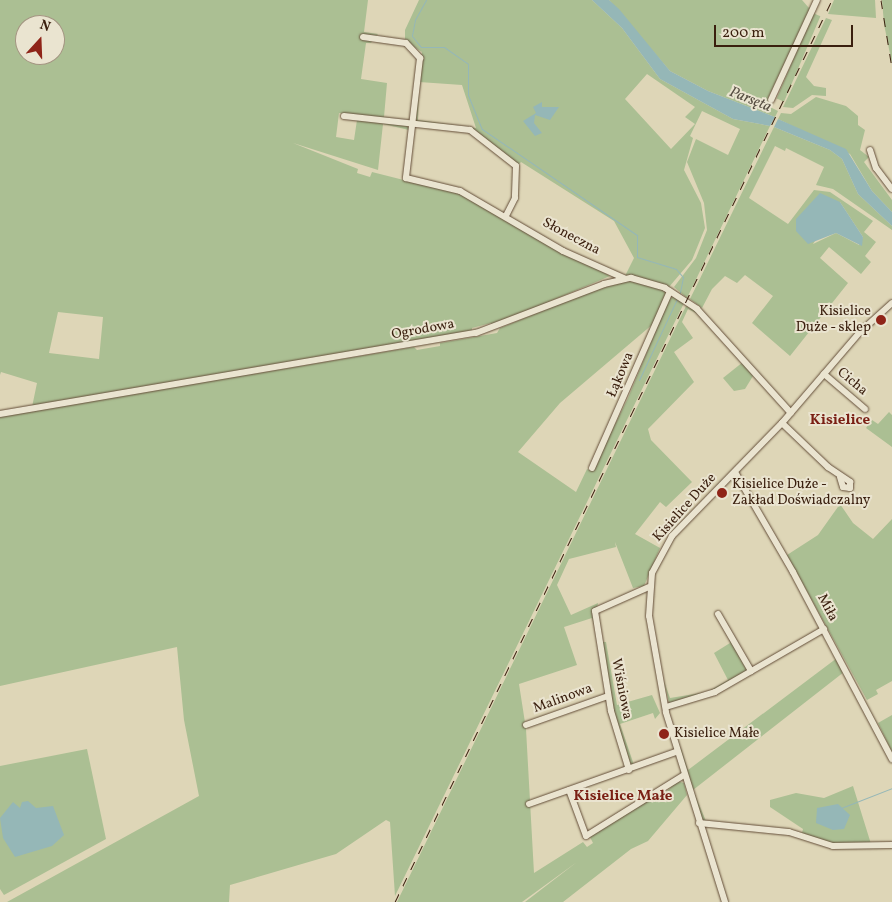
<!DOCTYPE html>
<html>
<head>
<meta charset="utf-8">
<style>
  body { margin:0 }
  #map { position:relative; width:892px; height:902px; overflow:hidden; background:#ded6b7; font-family:Vollkorn,serif }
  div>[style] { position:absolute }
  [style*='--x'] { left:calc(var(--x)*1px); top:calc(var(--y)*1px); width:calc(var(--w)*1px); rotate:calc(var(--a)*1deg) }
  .green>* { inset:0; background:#abbf93; transform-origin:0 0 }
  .water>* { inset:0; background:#95b7b7 }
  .stream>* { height:1px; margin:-0.5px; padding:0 0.5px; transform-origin:0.5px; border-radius:0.5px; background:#95b7b7 }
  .roads { filter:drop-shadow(0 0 1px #634d38) drop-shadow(0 0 1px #634d38) }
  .minor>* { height:6px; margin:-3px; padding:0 3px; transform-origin:3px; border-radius:3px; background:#eae4d0 }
  .rail>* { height:1px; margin-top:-0.5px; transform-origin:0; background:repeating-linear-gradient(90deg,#3a1f0e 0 9px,transparent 0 18px) }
  .dots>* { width:14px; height:14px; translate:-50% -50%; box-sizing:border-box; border:2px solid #eae4d0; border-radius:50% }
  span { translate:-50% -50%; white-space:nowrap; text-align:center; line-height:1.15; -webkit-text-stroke:4px #eae4d0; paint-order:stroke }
  .street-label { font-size:14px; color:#3a1f0e }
  .poi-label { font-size:14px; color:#3a1f0e }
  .right { translate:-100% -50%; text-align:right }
  .left { translate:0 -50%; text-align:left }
  .water-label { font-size:15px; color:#554d41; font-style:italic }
  .neighbourhood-label { font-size:15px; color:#7a1f14; font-weight:700 }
  .north { position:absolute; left:15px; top:15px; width:50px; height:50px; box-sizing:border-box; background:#eae4d0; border:1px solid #a49582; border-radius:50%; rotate:20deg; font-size:14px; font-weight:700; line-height:20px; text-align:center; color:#3a1f0e }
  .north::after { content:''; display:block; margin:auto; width:18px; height:22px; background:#8f2418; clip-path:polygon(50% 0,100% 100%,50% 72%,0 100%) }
  .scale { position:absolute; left:714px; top:25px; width:139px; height:22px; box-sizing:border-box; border:2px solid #3a1f0e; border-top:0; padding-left:6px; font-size:15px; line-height:18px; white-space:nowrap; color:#3a1f0e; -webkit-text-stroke:4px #eae4d0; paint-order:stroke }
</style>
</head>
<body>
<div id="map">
  <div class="green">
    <div style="clip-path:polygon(evenodd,0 0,368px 0,364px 32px,378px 34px,371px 43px,366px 43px,361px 79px,387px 83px,384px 117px,407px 121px,339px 113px,336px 137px,354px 140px,357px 120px,408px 125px,409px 130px,383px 124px,378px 170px,293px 143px,358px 169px,357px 173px,370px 177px,372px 172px,459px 194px,610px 276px,492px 326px,491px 323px,472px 328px,472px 331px,32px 407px,37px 383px,1px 372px,0 375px,0 0,25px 25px,55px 25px,55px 55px,25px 55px,25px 25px,0 0,58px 312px,103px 317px,99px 359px,49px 353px,58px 312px)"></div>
    <div style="clip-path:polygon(evenodd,419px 0,592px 0,622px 28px,660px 79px,733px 119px,770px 126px,687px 298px,674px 287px,696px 258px,707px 230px,704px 203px,687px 162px,696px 139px,728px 155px,740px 129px,702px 111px,690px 136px,693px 138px,684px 170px,701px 203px,705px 228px,692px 260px,669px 287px,625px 276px,634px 258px,614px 221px,521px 162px,518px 165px,472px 128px,416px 121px,419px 85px,418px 120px,476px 128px,462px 85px,419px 82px,422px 52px,405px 41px,405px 30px,419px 0,647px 74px,695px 107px,685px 117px,695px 124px,671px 149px,625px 99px,647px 74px)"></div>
    <div style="clip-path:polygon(609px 0,802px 0,809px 8px,812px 5px,768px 98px,770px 107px,778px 111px,775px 117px,708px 91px,670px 71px)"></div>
    <div style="clip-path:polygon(834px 0,875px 0,876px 18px,828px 14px)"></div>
    <div style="clip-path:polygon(882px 0,892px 0,892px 64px,884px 24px)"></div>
    <div style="left:813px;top:13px;width:8px;height:93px;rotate:23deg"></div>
    <div style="clip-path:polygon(826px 18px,832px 20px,806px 77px,814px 86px,826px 88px,826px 96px,812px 95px,793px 108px,783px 107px)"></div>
    <div style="clip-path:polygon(816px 97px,846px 106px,858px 116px,858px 125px,865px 130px,860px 150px,869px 157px,864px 162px,892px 200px,892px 212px,872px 191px,850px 154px,778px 119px,781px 113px,791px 114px)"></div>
    <div style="clip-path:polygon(evenodd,774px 127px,830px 150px,842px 159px,858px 194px,892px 226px,892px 230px,833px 189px,816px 185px,824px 167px,786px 148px,785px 151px,775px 146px,749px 198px,788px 224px,814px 190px,830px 192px,873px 221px,864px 232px,876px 242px,865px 256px,871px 262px,861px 274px,829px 247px,820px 258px,848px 283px,790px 356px,752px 323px,773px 296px,745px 275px,737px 283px,725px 276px,712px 289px,702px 308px,690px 299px,774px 127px,840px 202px,863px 237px,859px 245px,836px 233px,813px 244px,840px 202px)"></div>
    <div style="clip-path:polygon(628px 281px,653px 285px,666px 292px,653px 324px,560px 403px,518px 452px,576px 492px,587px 469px,592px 471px,628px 398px,669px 299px,674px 296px,684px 303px,395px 896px,390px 822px,386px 820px,336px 854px,230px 885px,229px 902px,7px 902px,199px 796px,184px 720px,177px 647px,0 686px,0 416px,414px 347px,417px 350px,440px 346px,440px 343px,497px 333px,500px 328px,592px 291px)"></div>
    <div style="clip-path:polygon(687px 304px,702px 316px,688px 309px,682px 322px,693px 338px,674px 352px,694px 382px,648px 429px,651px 440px,692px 482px,666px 507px,660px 502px,635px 534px,660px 548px,644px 586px,633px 588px,615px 542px,616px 547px,569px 559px,557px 585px,571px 615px,598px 603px,594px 625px,592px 618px,564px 627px,577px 665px,519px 684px,526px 729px,534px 873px,583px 842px,587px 847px,593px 843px,590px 837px,642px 802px,662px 796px,677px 781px,684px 783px,687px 795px,648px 841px,631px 849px,563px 902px,525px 902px,577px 862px,522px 902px,397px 902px)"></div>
    <div style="clip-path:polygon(743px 362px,753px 376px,745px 389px,734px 391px,723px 378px)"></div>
    <div style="clip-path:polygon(889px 412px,892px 415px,892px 447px,866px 428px,872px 420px,878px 424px)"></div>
    <div style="clip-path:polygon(840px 504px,853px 523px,873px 539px,892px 519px,892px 681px,876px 690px,878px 694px,867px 700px,787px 555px,818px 535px)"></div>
    <div style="clip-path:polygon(729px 637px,747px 671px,710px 693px,669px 703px,664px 681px,670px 698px,707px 692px,728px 680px,714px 653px,730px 643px)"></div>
    <div style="clip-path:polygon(602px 642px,606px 642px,617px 705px,652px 695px,660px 713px,655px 719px,653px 713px,620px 724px,634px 765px,630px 764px,617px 728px)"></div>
    <div style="clip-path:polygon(837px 658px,844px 672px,693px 790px,706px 821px,702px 820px,678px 750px,681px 748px,688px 770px)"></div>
    <div style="clip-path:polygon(892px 715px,892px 752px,878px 723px)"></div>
    <div style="clip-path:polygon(87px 749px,106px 839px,4px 895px,0 889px,0 766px)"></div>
    <div style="clip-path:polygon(853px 786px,871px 844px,833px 844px,802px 833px,803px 829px,770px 807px,770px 800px,796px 793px,824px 798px)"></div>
  </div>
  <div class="water">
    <div style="clip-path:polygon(592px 0,609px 0,619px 9px,670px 71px,708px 91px,775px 117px,770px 126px,733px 119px,660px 79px,622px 28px)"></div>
    <div style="clip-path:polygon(542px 102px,542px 107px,559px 107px,550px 120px,535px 115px,534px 123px,542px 133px,535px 136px,523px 121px,536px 113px,533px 107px)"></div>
    <div style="clip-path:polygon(778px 119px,846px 149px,872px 191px,892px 212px,892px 226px,858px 194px,842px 159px,830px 150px,774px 127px)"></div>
    <div style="clip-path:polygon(820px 193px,840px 202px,863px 237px,862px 246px,836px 233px,808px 244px,796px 231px,796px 219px)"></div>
    <div style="clip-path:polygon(28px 801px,36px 808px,53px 806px,64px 835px,52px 846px,15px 857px,3px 838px,0 818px,13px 802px,20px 808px,22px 802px)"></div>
    <div style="clip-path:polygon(838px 804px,850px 815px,844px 829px,833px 830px,816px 823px,817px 808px)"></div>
  </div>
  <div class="stream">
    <div style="--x:426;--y:0;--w:23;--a:119"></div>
    <div style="--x:415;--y:20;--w:16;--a:101"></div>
    <div style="--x:412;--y:36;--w:14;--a:51"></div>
    <div style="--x:421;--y:47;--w:23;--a:0"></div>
    <div style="--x:444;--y:47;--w:29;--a:35"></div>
    <div style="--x:468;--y:64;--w:31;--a:90"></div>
    <div style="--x:468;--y:95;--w:37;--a:68"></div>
    <div style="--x:482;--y:129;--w:188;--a:34.4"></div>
    <div style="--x:637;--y:235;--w:22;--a:90"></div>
    <div style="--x:637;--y:257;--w:41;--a:17.1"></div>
    <div style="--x:676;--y:269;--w:11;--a:49"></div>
    <div style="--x:683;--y:277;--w:16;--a:101"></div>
    <div style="--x:639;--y:380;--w:89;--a:-64.9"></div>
    <div style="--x:841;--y:808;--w:55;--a:-21.4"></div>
  </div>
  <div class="roads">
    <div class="minor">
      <div style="--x:363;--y:37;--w:43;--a:7.9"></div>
      <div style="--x:406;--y:43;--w:21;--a:47"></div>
      <div style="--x:420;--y:58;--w:121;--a:96.7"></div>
      <div style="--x:406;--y:178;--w:56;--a:13.5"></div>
      <div style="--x:460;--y:191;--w:119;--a:30.2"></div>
      <div style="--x:563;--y:251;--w:67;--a:23.9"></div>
      <div style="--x:771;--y:100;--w:110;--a:-65.3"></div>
      <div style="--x:344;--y:116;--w:127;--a:6.3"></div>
      <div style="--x:470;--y:130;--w:58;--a:38"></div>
      <div style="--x:516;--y:166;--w:32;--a:92"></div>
      <div style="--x:515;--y:198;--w:20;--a:117"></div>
      <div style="--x:870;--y:150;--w:19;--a:72"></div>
      <div style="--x:876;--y:168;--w:26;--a:53"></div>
      <div style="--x:824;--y:374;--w:54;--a:40.5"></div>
      <div style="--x:0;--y:414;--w:483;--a:-9.7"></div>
      <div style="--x:476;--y:333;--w:137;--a:-20.9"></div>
      <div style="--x:604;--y:284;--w:28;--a:-13"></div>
      <div style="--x:631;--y:278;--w:35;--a:16"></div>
      <div style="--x:665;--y:288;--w:38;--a:33"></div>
      <div style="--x:697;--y:309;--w:140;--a:47.9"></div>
      <div style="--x:782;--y:423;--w:64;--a:43.7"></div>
      <div style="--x:828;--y:467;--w:27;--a:34"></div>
      <div style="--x:850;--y:482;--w:6;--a:90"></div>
      <div style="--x:850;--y:488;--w:7;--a:-172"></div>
      <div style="--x:843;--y:487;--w:10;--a:-107"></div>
      <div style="--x:592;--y:468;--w:193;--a:-66.2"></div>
      <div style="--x:735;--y:472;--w:116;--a:59.9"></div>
      <div style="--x:793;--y:572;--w:212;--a:62.1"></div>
      <div style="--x:718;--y:614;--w:66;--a:59.9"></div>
      <div style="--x:666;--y:707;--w:51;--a:-17"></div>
      <div style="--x:715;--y:692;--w:126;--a:-30"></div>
      <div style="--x:526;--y:725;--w:87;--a:-19.5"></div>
      <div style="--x:629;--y:770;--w:62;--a:-107"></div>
      <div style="--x:611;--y:711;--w:101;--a:-99.1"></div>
      <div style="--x:595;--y:611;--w:59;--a:-24"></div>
      <div style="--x:569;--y:790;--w:49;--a:69.7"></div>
      <div style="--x:586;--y:836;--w:115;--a:-31.9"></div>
      <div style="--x:529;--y:804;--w:156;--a:-19.5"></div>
      <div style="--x:699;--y:823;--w:90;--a:5.7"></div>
      <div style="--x:789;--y:832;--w:46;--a:17.7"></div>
      <div style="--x:833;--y:846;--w:59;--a:-1"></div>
      <div style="--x:725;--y:902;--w:199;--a:-107.3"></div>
      <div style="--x:666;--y:712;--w:97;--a:-100"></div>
      <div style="--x:649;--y:616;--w:43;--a:-86"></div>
      <div style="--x:652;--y:573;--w:42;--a:-61.6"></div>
      <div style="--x:672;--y:536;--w:158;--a:-45.8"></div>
      <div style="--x:782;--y:423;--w:120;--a:-49.4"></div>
      <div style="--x:860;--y:332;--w:43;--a:-42.2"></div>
    </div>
  </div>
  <div class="rail">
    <div style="--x:881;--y:0;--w:69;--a:80.8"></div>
    <div style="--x:395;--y:902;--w:1002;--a:-64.15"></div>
  </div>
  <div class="dots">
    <div style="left:881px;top:320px;background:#8f2418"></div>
    <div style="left:722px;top:493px;background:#8f2418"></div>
    <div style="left:664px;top:734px;background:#8f2418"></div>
  </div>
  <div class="street-label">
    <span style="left:571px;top:237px;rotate:28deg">Słoneczna</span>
    <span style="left:423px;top:330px;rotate:-10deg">Ogrodowa</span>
    <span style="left:621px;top:375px;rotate:-67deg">Łąkowa</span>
    <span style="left:852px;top:382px;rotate:40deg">Cicha</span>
    <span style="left:685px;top:508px;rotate:-48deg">Kisielice Duże</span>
    <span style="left:827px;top:608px;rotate:62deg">Miła</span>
    <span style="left:621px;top:689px;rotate:79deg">Wiśniowa</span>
    <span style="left:563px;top:699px;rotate:-20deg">Malinowa</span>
  </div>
  <div class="poi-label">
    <span class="right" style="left:871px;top:320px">Kisielice<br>Duże - sklep</span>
    <span class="left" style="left:732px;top:493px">Kisielice Duże -<br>Zakład Doświadczalny</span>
    <span class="left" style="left:674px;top:734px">Kisielice Małe</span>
  </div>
  <div class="water-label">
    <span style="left:750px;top:100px;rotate:22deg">Parsęta</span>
  </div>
  <div class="neighbourhood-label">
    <span style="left:840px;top:421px">Kisielice</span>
    <span style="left:623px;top:797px">Kisielice Małe</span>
  </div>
  <div class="north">N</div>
  <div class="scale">200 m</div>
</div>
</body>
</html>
